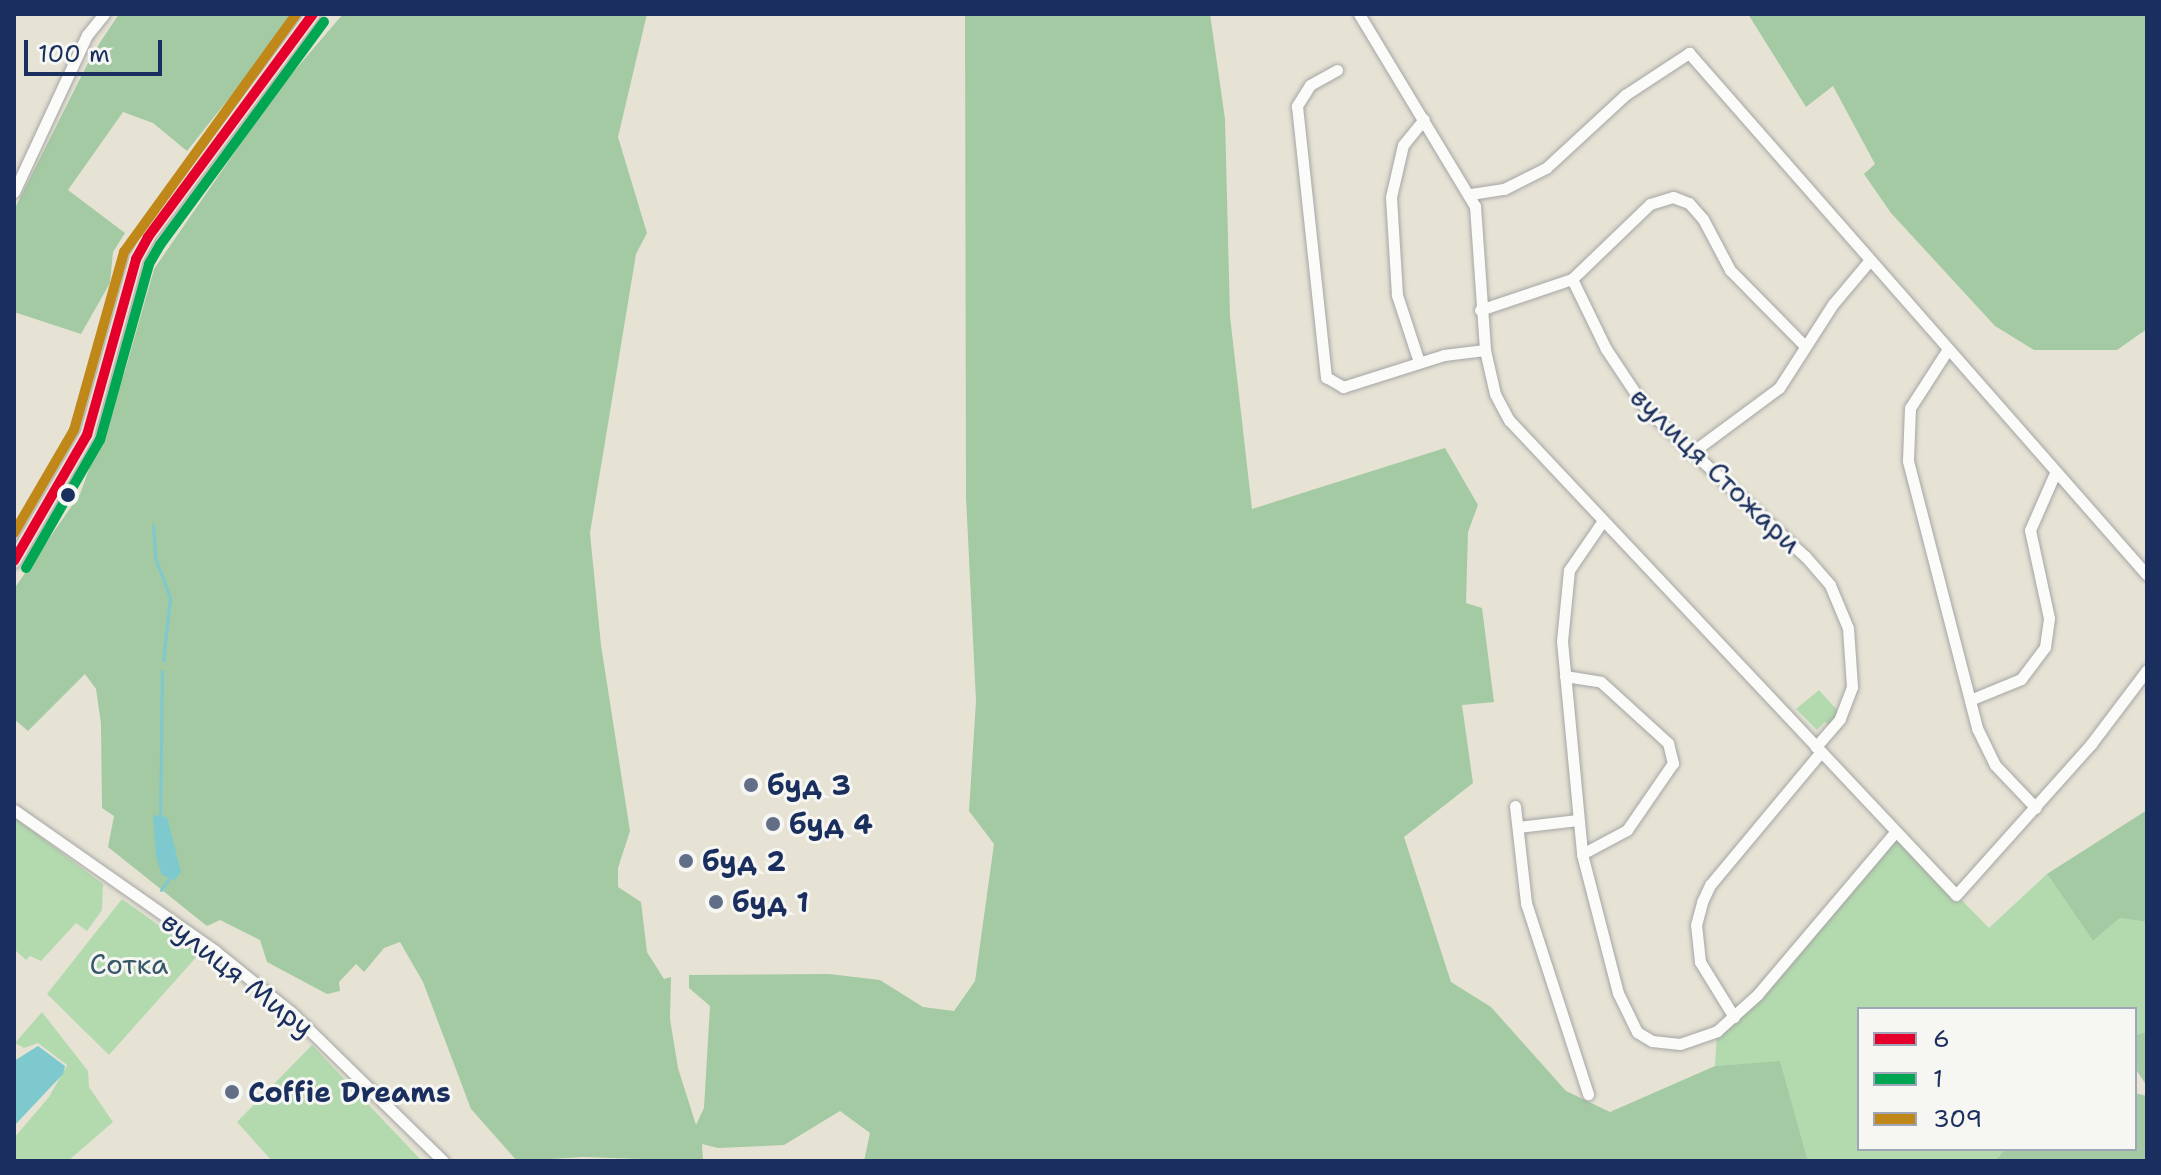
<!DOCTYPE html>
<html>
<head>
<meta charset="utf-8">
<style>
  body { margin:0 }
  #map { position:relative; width:2161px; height:1175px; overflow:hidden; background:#e6e3d5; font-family:"Shantell Sans",sans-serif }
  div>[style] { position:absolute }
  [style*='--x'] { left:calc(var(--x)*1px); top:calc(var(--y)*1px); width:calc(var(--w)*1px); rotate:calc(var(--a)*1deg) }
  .green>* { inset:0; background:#b3daae }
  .forest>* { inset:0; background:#a4caa3 }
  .water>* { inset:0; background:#7ec9cd }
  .stream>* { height:3px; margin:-1.5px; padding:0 1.5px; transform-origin:1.5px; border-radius:1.5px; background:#7ec9cd }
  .roads { filter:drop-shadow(0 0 2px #a5a5a4) drop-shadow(0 0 2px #a5a5a4) }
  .minor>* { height:11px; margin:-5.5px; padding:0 5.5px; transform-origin:5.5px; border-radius:5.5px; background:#fbfbf9 }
  .major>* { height:14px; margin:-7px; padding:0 7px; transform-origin:7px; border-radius:7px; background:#e7e1d5 }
  .bus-1>* { height:10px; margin:-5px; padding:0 5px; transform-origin:5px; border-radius:5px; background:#e4002b }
  .bus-2>* { height:10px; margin:-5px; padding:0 5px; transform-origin:5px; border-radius:5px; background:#00a651 }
  .bus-3>* { height:10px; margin:-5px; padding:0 5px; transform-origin:5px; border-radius:5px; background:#c08818 }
  .dots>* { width:22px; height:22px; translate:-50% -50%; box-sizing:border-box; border:4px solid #f6f6f2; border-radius:50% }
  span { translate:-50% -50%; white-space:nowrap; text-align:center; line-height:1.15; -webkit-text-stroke:6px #f6f6f2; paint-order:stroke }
  .street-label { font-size:28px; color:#1b2f5e }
  .poi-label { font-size:28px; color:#1b2f5e; font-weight:700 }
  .left { translate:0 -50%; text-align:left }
  .park-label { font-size:28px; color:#36586a }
  .frame { position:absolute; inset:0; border:16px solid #1b2f5e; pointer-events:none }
  .legend { position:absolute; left:1857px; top:1007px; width:280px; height:144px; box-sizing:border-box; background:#f6f6f2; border:2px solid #9ea6b7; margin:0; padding:10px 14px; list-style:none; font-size:24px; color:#1b2f5e }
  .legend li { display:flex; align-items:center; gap:16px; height:40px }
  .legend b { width:40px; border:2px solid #9ea6b7 }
  .scale { position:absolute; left:24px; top:40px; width:138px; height:36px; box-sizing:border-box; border:4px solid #1b2f5e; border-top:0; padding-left:10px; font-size:24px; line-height:28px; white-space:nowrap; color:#1b2f5e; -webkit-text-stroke:6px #f6f6f2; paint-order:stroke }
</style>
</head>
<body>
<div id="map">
  <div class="green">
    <div style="clip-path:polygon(1819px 690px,1838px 711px,1830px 727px,1825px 722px,1817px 730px,1796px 709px)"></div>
    <div style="clip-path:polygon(14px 817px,103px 884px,102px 910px,87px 931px,76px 923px,41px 961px,30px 956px,26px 960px,14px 949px)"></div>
    <div style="clip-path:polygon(1895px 832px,1989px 928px,2047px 874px,2093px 941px,2120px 918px,2147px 922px,2147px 1032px,2135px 1035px,2135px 1009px,1859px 1009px,1859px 1149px,2005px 1149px,1995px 1161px,1808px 1161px,1780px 1062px,1715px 1066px,1717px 1031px)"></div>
    <div style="clip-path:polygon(122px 899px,199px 954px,109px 1055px,47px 994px)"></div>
    <div style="clip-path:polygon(42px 1012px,88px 1071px,89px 1087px,113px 1122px,68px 1161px,14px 1161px,14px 1138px,49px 1097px,67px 1065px,38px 1043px,24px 1048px,15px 1043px)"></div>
    <div style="clip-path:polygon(312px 1045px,422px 1161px,272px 1161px,237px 1122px)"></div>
  </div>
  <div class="forest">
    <div style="clip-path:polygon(119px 14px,296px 14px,187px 151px,153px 123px,123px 112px,68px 190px,125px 233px,113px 252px,110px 283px,81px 334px,14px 312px,14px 210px,93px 53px)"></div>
    <div style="clip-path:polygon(343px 14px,647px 14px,618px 137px,647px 233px,636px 254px,590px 533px,601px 645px,630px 831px,618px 868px,618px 887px,641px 902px,647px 952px,664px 979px,671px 977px,670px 1019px,678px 1068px,696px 1125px,704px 1108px,710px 1006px,689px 988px,689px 975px,829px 974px,880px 980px,923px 1007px,954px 1011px,975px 981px,994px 844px,969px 811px,976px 701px,966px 497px,965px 14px,1210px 14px,1225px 119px,1230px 316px,1252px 509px,1445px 448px,1478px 505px,1468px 532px,1466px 603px,1482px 608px,1494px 702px,1462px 705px,1473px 783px,1404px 837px,1451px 982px,1491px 1007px,1566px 1091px,1610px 1112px,1715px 1066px,1780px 1061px,1808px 1161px,864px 1161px,870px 1133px,840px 1111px,784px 1145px,718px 1148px,702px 1144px,703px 1161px,583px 1157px,517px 1161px,471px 1109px,423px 982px,400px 942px,384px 948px,364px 972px,356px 964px,339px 982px,340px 991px,327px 994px,267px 962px,260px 940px,220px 920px,207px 926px,108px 847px,114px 816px,102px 808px,101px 724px,96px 689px,85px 674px,28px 731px,14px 719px,14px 589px,80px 494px,125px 371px,154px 269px,277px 91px)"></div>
    <div style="clip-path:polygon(1748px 14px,2147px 14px,2147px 329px,2117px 350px,2034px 350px,1995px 326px,1891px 213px,1864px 174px,1875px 164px,1833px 86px,1806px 107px)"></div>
    <div style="clip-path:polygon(2147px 810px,2147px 922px,2120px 918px,2093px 941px,2047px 874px)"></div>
    <div style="clip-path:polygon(2147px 1032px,2147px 1086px,2135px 1068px,2135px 1035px)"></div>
    <div style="clip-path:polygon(2135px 1093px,2147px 1096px,2147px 1161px,1995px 1161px,2005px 1149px,2135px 1149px)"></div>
  </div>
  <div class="water">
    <div style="clip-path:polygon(153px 815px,167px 817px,181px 872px,175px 880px,162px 875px,156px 856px)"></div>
    <div style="clip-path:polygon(38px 1046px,65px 1066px,63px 1074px,14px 1126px,14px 1061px)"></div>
  </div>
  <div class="stream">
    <div style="--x:153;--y:525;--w:32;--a:86"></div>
    <div style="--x:155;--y:557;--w:44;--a:69.9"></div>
    <div style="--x:170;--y:598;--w:63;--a:96.3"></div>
    <div style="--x:160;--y:819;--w:148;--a:-89.2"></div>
    <div style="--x:161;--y:890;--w:16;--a:-55"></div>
  </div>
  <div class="roads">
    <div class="minor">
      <div style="--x:1359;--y:14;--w:224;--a:58.9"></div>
      <div style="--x:1475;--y:206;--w:144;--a:86"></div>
      <div style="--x:1485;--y:350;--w:45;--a:77.2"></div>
      <div style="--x:1495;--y:394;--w:30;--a:62"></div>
      <div style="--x:1509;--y:420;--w:652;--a:46.74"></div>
      <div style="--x:1956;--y:895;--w:203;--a:-48.2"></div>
      <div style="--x:2091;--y:744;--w:93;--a:-52.9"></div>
      <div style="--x:1337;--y:70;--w:31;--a:151"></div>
      <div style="--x:1310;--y:85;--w:25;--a:122"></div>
      <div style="--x:1297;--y:106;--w:273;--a:83.9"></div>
      <div style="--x:1326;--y:377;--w:20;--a:30"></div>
      <div style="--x:1343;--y:387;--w:106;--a:-17.6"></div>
      <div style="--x:1444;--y:355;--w:41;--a:-7"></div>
      <div style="--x:14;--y:192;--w:173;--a:-65.1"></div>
      <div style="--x:87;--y:35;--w:27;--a:-51"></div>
      <div style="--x:1471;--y:194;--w:33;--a:-9"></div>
      <div style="--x:1504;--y:189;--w:47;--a:-26.6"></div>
      <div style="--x:1546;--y:168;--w:108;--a:-42.7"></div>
      <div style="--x:1625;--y:95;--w:77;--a:-33.3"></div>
      <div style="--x:1689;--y:53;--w:694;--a:48.74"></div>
      <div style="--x:1572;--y:279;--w:108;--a:-43.9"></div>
      <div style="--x:1650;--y:204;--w:24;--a:-17"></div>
      <div style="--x:1673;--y:197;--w:17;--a:21"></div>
      <div style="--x:1689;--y:203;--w:21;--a:49"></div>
      <div style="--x:1703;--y:219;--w:58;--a:62.1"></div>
      <div style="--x:1730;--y:270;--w:105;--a:45.4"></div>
      <div style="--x:1480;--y:310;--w:97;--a:-18.6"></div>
      <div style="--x:1572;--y:279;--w:78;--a:64.1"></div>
      <div style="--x:1606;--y:349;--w:72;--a:56.3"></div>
      <div style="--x:1646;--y:409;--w:217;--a:42.8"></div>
      <div style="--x:1805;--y:556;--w:38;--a:49"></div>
      <div style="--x:1830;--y:585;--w:47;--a:67.3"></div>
      <div style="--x:1848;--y:628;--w:59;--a:86.1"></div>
      <div style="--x:1852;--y:687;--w:34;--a:111"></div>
      <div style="--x:1840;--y:719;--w:37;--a:131"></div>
      <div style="--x:1948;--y:349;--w:70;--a:122.8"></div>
      <div style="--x:1910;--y:408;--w:53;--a:92.2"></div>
      <div style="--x:1908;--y:461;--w:276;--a:75.5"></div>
      <div style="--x:1977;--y:728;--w:41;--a:64.1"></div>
      <div style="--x:1995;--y:765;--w:59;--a:46.4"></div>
      <div style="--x:1419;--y:362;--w:71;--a:-108.2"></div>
      <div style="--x:1397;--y:295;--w:98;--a:-93.5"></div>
      <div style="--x:1391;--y:197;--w:53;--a:-77"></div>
      <div style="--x:1403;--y:145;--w:33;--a:-51"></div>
      <div style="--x:1691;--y:453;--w:109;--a:-36.5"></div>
      <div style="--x:1779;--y:388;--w:100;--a:-57.3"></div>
      <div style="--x:1833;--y:304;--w:57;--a:-49.9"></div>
      <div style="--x:1602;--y:522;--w:58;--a:124.5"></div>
      <div style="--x:1569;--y:570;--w:71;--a:95.6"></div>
      <div style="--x:1562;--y:641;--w:214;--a:84.6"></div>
      <div style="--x:1582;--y:854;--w:144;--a:75.5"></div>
      <div style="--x:1618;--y:993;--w:43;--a:64"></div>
      <div style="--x:1637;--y:1032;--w:17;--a:31"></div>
      <div style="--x:1652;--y:1041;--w:28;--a:6"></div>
      <div style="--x:1680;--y:1044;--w:39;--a:-19"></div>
      <div style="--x:1717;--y:1031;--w:54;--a:-42"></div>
      <div style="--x:1757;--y:995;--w:214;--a:-49.7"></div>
      <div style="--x:1565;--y:676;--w:36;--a:9"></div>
      <div style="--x:1601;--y:682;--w:91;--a:42.3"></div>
      <div style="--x:1668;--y:743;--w:21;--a:76"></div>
      <div style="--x:1673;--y:763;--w:81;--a:124.5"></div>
      <div style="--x:1627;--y:830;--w:51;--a:151.9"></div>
      <div style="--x:1970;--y:700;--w:55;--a:-22.4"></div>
      <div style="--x:2021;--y:679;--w:40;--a:-53"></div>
      <div style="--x:2045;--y:647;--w:29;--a:-82"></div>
      <div style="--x:2049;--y:618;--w:90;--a:-102.2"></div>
      <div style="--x:2030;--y:530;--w:62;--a:-66.3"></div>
      <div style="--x:1515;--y:806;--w:98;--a:83.5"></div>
      <div style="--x:1526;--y:903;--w:201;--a:72"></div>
      <div style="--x:14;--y:810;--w:246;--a:35"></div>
      <div style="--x:215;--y:951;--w:97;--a:38.8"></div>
      <div style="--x:291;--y:1012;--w:213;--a:44.4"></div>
      <div style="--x:1518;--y:827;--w:60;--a:-6.7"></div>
      <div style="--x:1734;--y:1017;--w:65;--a:-121.7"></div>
      <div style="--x:1700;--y:962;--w:37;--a:-96"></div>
      <div style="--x:1696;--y:925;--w:24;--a:-75"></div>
      <div style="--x:1702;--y:902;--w:19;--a:-65"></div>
      <div style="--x:1710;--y:885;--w:172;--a:-50.2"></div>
    </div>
    <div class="major">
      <div style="--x:14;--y:561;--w:146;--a:-59.9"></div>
      <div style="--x:87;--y:435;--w:183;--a:-74.4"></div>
      <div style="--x:136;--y:259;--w:25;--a:-61"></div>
      <div style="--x:148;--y:237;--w:277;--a:-53.5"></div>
    </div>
  </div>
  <div class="bus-1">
    <div style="--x:14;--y:561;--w:146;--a:-59.9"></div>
    <div style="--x:87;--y:435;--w:183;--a:-74.4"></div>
    <div style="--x:136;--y:259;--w:25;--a:-61"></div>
    <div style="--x:148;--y:237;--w:277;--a:-53.5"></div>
  </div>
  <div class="bus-2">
    <div style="--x:26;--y:568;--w:148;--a:-60"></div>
    <div style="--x:100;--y:440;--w:183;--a:-74.4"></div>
    <div style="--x:149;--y:264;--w:22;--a:-60"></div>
    <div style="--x:160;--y:245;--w:277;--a:-53.7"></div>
  </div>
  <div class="bus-3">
    <div style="--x:14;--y:533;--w:119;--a:-59.8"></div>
    <div style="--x:74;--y:430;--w:185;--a:-74.3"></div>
    <div style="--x:124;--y:252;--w:294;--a:-54.1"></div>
  </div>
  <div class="dots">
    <div style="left:68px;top:495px;background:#1b2f5e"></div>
    <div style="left:751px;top:785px;background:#626e88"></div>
    <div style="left:773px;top:824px;background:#626e88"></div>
    <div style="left:686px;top:861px;background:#626e88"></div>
    <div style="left:716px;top:902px;background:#626e88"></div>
    <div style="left:232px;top:1092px;background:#626e88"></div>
  </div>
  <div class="street-label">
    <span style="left:1716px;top:470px;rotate:44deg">вулиця Стожари</span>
    <span style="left:238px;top:974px;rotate:38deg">вулиця Миру</span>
  </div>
  <div class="poi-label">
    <span class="left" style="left:767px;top:785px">буд 3</span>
    <span class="left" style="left:789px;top:824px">буд 4</span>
    <span class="left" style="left:702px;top:861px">буд 2</span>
    <span class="left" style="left:732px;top:902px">буд 1</span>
    <span class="left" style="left:248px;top:1092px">Coffie Dreams</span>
  </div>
  <div class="park-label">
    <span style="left:129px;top:964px">Сотка</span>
  </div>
  <div class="frame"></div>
  <ul class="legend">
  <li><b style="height:10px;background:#e4002b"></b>6</li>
  <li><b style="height:10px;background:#00a651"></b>1</li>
  <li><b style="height:10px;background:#c08818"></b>309</li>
  </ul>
  <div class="scale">100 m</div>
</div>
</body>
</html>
